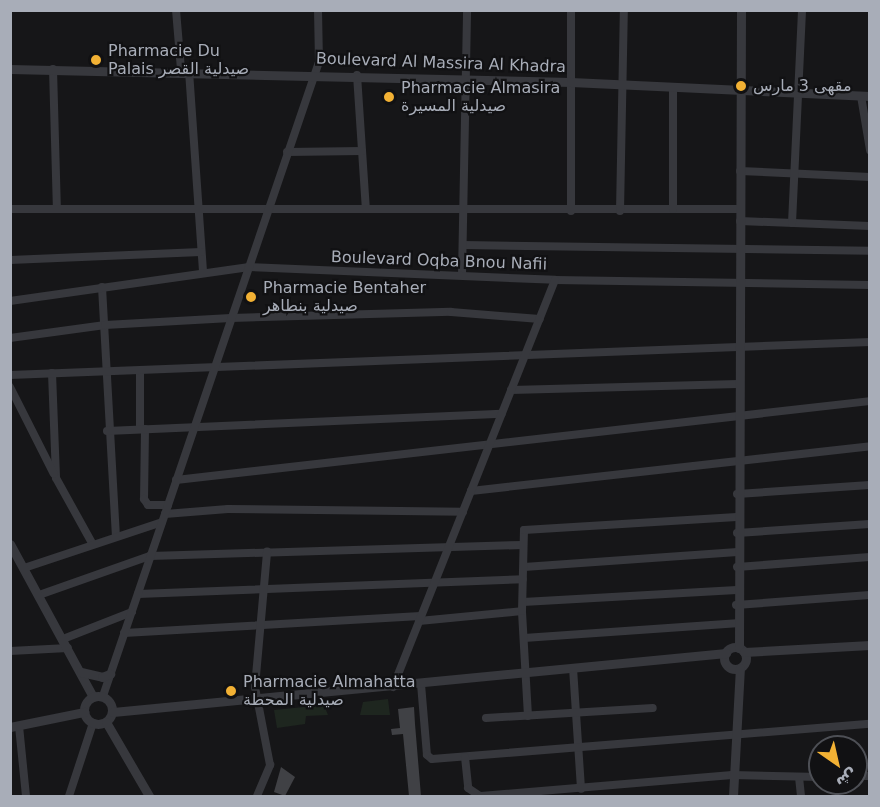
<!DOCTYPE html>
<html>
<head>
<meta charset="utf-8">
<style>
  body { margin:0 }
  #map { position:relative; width:880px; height:807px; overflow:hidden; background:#161618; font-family:"DejaVu Sans","Noto Sans Arabic",sans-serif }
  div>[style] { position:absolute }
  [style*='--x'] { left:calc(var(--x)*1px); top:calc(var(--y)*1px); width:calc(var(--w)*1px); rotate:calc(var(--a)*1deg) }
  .green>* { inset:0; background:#1e261f }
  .building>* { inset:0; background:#404145 }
  .minor>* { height:8px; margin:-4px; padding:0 4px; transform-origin:4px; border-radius:4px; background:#37383d }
  .tertiary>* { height:9px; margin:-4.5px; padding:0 4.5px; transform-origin:4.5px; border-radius:4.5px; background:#37383d }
  .tertiary>.ring { margin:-4.5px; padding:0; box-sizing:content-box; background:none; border:9px solid #37383d; border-radius:50% }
  .dots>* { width:16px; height:16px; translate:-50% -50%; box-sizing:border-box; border:3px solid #111113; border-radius:50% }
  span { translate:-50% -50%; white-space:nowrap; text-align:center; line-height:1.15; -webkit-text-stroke:4.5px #111113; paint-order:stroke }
  .poi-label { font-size:16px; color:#a8adb8 }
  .left { translate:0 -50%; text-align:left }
  .street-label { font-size:16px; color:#a8adb8 }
  .frame { position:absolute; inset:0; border:12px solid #a8adb8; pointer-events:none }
  .north { position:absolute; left:808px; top:735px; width:60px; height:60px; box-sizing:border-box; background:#111113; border:2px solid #4d4f55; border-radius:50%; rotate:146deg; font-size:16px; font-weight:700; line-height:24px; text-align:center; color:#a8adb8 }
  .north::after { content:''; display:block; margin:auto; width:21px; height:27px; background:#f2b134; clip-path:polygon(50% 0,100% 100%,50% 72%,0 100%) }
</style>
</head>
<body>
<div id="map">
  <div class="green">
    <div style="clip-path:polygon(388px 699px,390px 715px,360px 715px,363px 702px)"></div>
    <div style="clip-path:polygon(324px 705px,328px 715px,306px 716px,305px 724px,277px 728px,274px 710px)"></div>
  </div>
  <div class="building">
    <div style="clip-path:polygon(414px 707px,415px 724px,421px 796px,409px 796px,403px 734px,392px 735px,391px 729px,400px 728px,398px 709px)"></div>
    <div style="clip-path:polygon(281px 767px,295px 777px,285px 796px,274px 792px)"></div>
  </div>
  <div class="minor">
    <div style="--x:176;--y:10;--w:60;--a:85.2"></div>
    <div style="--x:571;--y:10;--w:201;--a:90"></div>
    <div style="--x:53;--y:69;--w:140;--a:88.4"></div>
    <div style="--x:189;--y:71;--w:202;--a:86"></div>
    <div style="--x:357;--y:75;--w:134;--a:86.2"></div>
    <div style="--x:861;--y:96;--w:55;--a:80.5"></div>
    <div style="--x:287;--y:152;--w:75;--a:-0.8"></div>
    <div style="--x:740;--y:171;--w:130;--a:2.6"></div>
    <div style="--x:10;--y:209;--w:730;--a:0"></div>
    <div style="--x:673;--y:209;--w:120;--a:-90"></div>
    <div style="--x:620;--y:211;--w:201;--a:-88.9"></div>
    <div style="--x:740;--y:221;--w:130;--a:2.2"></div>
    <div style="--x:792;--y:223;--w:213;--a:-87.3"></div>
    <div style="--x:463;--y:245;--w:407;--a:0.8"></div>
    <div style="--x:10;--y:260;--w:191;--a:-2.4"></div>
    <div style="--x:462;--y:275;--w:265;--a:-88.9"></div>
    <div style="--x:102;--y:287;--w:247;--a:86.8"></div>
    <div style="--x:10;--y:301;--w:240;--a:-8.1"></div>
    <div style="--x:248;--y:267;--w:307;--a:2.4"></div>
    <div style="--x:555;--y:280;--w:315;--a:0.9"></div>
    <div style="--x:10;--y:338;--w:96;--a:-7.8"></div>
    <div style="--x:105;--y:325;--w:126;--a:-3.2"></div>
    <div style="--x:231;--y:318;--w:220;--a:-1.6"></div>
    <div style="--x:451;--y:312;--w:89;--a:4.5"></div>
    <div style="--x:140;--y:372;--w:57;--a:90"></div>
    <div style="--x:52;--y:373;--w:105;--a:87.8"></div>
    <div style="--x:56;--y:478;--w:74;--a:61"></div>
    <div style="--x:10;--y:375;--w:861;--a:-2.2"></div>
    <div style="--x:10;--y:387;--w:97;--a:63.2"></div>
    <div style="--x:511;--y:390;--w:227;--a:-1.5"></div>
    <div style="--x:145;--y:429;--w:70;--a:90.8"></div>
    <div style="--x:144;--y:499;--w:7;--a:56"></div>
    <div style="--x:148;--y:505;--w:20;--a:0"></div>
    <div style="--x:107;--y:431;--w:395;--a:-2.5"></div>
    <div style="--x:176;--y:480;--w:698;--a:-6.49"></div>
    <div style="--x:471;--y:491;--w:402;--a:-6.4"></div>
    <div style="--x:737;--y:494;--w:133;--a:-3.9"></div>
    <div style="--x:165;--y:514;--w:63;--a:-4.5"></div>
    <div style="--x:228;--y:509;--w:235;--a:0.7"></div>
    <div style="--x:737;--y:533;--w:133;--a:-3.9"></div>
    <div style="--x:524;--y:567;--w:214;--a:-4"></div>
    <div style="--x:737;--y:567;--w:133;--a:-4.3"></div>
    <div style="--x:24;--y:568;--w:145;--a:-18.4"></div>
    <div style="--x:138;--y:594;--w:385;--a:-2.2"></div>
    <div style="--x:39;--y:595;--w:118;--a:-19.4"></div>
    <div style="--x:150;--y:556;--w:373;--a:-1.7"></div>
    <div style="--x:523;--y:602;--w:214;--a:-3.2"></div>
    <div style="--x:736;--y:605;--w:134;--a:-4.3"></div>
    <div style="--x:419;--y:621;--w:103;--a:-5.5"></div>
    <div style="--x:124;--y:633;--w:297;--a:-3.3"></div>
    <div style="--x:524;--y:638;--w:213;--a:-4"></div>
    <div style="--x:63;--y:639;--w:74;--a:-21.4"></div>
    <div style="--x:10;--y:651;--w:58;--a:-3"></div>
    <div style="--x:573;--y:668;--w:121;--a:86.2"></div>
    <div style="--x:421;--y:684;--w:71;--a:85.2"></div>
    <div style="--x:427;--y:755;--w:6;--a:39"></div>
    <div style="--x:432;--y:759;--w:439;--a:-4.6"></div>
    <div style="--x:393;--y:687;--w:438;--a:-68.3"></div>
    <div style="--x:103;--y:696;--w:670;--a:-71.19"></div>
    <div style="--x:319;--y:62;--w:52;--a:-91.1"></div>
    <div style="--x:528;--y:716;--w:105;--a:-93.3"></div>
    <div style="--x:522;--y:611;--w:81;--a:-88.6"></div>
    <div style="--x:524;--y:530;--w:213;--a:-3.5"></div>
    <div style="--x:486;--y:718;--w:167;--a:-3.4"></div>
    <div style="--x:19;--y:726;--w:70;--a:84.3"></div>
    <div style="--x:465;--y:757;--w:31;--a:84"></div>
    <div style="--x:468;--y:788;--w:14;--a:34"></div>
    <div style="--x:856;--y:776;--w:14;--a:0"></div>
    <div style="--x:799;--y:777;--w:19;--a:84"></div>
    <div style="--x:69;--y:796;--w:77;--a:-71.8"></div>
    <div style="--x:257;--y:796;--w:34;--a:-67"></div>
    <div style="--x:270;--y:765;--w:79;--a:-100.9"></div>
    <div style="--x:255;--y:687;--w:136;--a:-84.9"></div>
    <div style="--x:481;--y:796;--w:252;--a:-4.8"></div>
    <div style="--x:732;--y:775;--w:88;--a:1.3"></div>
  </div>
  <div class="tertiary">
    <div style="--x:10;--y:69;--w:561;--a:1.33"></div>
    <div style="--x:571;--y:82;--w:299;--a:2.7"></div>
    <div style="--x:10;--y:544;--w:174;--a:61.5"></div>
    <div class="ring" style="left:724px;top:647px;width:13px;height:13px"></div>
    <div style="--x:739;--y:648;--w:638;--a:-89.82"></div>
    <div style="--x:744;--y:652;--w:126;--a:-3.2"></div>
    <div style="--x:81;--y:672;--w:22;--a:13"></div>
    <div style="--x:102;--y:677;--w:9;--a:-21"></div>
    <div class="ring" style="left:84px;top:696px;width:19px;height:19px"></div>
    <div style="--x:113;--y:712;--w:616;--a:-5.5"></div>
    <div style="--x:106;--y:722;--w:86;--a:59.8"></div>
    <div style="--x:10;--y:727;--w:76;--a:-11.5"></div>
    <div style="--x:733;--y:796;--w:128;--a:-86.9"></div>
  </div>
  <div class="dots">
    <div style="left:96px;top:60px;background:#f2b134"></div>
    <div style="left:741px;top:86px;background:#f2b134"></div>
    <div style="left:389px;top:97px;background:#f2b134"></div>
    <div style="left:251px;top:297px;background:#f2b134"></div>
    <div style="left:231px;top:691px;background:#f2b134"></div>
  </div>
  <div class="poi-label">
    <span class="left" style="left:108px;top:60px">Pharmacie Du<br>Palais صيدلية القصر</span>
    <span class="left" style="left:753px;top:86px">مقهى 3 مارس</span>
    <span class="left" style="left:401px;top:97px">Pharmacie Almasira<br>صيدلية المسيرة</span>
    <span class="left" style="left:263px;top:297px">Pharmacie Bentaher<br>صيدلية بنطاهر</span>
    <span class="left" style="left:243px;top:691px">Pharmacie Almahatta<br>صيدلية المحطة</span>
  </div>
  <div class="street-label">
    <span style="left:441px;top:63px;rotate:2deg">Boulevard Al Massira Al Khadra</span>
    <span style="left:439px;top:261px;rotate:2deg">Boulevard Oqba Bnou Nafii</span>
  </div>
  <div class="frame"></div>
  <div class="north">ش</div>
</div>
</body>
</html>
